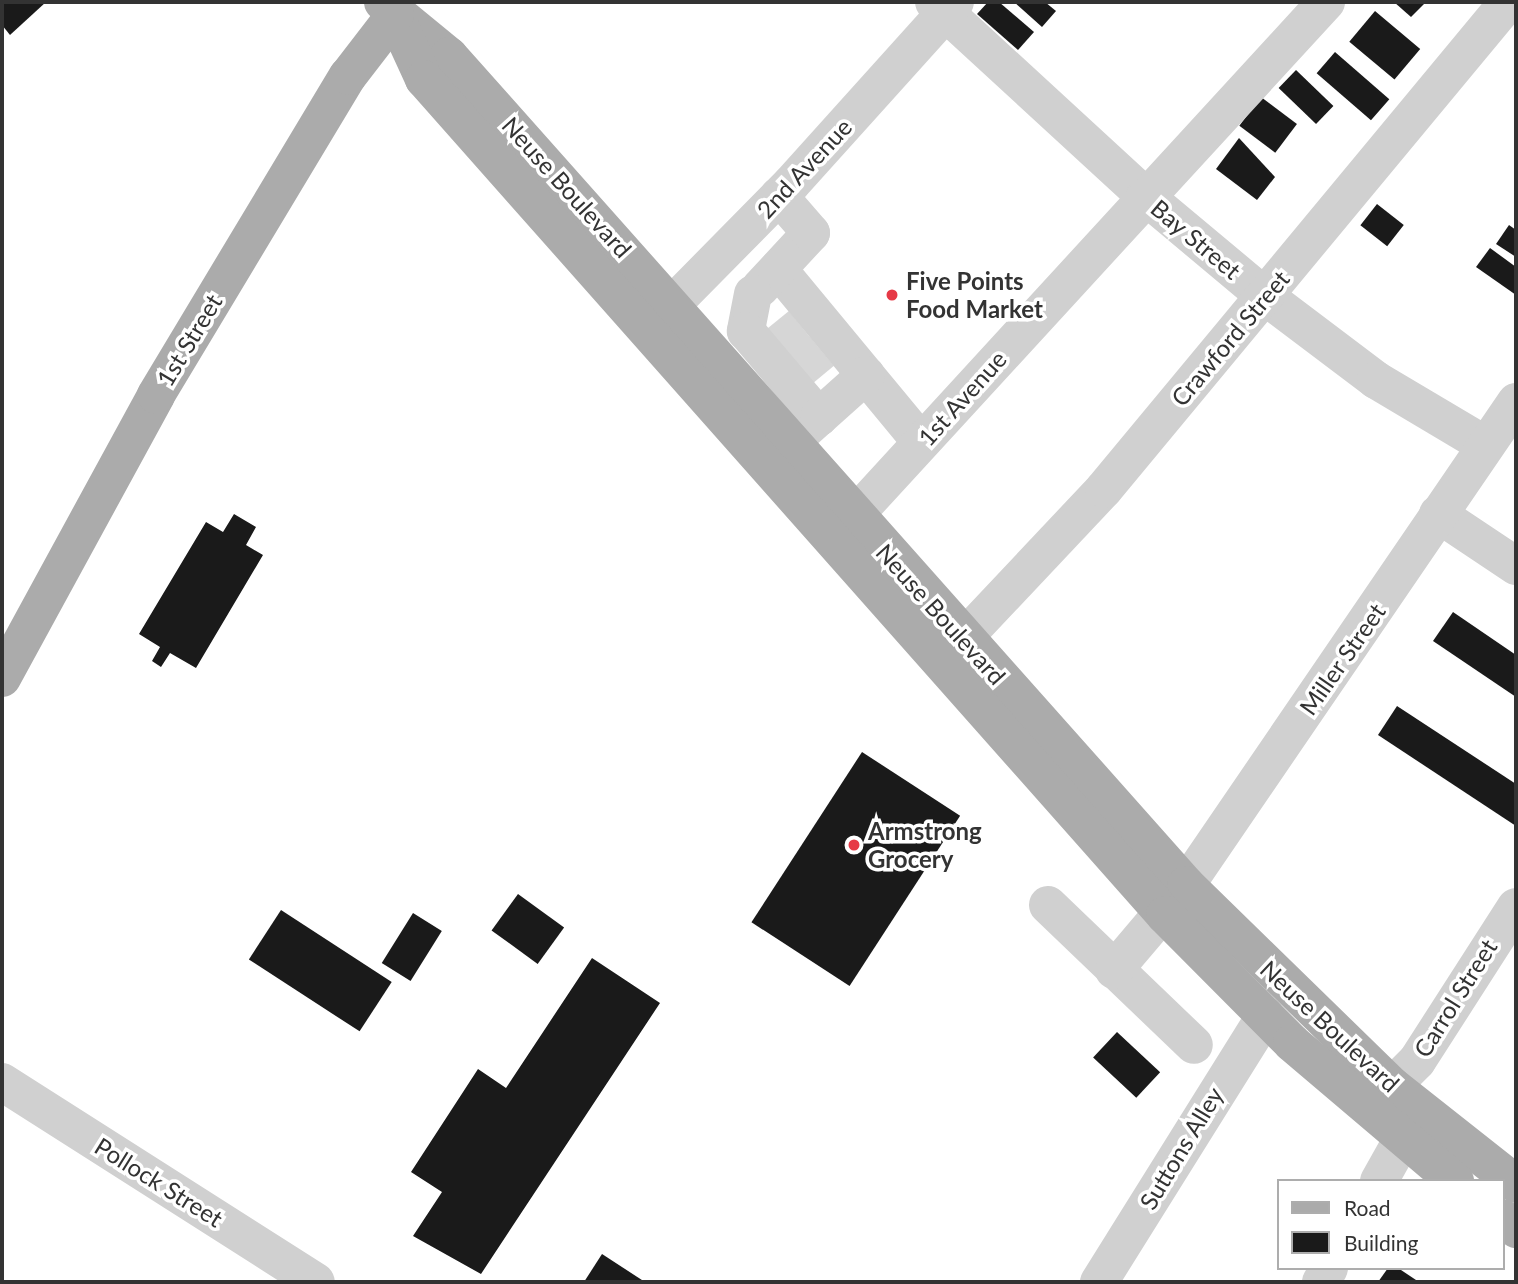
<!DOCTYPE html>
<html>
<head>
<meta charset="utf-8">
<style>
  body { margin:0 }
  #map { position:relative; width:1518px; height:1284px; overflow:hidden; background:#fff; font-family:Lato,sans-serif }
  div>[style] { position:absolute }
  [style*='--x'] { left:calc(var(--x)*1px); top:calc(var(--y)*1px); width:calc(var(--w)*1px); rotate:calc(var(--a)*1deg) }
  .building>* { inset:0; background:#1a1a1a; transform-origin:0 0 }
  .minor-tunnel>* { height:38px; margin-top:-19px; transform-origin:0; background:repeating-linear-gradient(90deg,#d6d6d6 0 38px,transparent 0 57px) }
  .minor>* { height:38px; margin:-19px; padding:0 19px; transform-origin:19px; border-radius:19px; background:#d0d0d0 }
  .major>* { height:38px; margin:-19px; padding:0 19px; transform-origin:19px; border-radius:19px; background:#ababab }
  .dots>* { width:19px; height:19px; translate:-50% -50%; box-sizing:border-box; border:4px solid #fff; border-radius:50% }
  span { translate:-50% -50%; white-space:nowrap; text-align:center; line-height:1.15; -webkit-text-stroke:7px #fff; paint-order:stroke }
  .street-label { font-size:24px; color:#333 }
  .poi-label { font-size:24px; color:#333; font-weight:700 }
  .left { translate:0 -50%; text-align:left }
  .frame { position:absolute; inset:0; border:4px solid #333; pointer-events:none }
  .legend { position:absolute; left:1277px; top:1179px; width:228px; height:91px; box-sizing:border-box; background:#fff; border:2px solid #adadad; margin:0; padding:9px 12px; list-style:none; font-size:21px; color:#333 }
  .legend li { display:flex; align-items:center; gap:14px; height:35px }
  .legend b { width:35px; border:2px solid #adadad }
</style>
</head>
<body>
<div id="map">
  <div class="building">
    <div style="clip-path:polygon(2px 2px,46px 2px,10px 35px,2px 25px)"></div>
    <div style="clip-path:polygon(988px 2px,999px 2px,1034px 32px,1018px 50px,977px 14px)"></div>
    <div style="clip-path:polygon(1014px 2px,1045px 2px,1056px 11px,1042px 27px)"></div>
    <div style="clip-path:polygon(1394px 2px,1426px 2px,1411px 17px)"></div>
    <div style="left:1375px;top:11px;width:59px;height:40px;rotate:40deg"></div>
    <div style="left:1335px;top:52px;width:72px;height:28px;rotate:41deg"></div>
    <div style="left:1296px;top:70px;width:52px;height:25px;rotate:44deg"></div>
    <div style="left:1261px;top:97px;width:45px;height:36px;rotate:37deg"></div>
    <div style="clip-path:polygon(1239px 138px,1275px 177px,1257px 200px,1216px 169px)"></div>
    <div style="left:1377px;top:204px;width:34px;height:27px;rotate:38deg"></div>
    <div style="clip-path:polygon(1509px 225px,1516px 230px,1516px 257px,1496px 244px)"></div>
    <div style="clip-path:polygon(1490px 248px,1516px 267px,1516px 295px,1476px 267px)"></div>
    <div style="clip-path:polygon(234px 514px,256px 527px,246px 545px,263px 555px,196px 668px,170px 653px,161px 667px,152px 661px,160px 647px,139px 634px,206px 522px,223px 532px)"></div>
    <div style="clip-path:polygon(1453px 612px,1516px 655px,1516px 697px,1433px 641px)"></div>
    <div style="clip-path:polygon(1397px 706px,1516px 784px,1516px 826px,1378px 735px)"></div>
    <div style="left:862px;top:752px;width:117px;height:203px;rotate:33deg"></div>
    <div style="left:518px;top:894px;width:57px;height:45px;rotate:36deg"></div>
    <div style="left:281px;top:910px;width:132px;height:59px;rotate:33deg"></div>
    <div style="left:413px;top:913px;width:34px;height:59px;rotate:32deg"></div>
    <div style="clip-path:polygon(592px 958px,660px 1003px,481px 1274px,413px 1236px,442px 1192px,411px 1172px,478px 1069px,506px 1088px)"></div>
    <div style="left:1117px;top:1032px;width:59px;height:35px;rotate:43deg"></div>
    <div style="clip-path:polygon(602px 1254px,645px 1282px,584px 1282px)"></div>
    <div style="clip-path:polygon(1388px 1268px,1398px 1268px,1419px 1282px,1378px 1282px)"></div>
  </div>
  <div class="minor-tunnel">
    <div style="--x:776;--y:346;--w:32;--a:-39"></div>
    <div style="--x:798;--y:371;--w:31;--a:-40"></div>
  </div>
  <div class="minor">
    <div style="--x:934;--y:2;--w:287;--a:42.6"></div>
    <div style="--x:1145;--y:196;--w:158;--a:39.9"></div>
    <div style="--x:1266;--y:297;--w:138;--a:37"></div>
    <div style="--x:1376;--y:380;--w:126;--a:30.7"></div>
    <div style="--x:778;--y:269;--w:224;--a:50.4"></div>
    <div style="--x:760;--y:288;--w:75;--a:-47.2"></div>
    <div style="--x:811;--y:233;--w:49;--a:-130.9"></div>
    <div style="--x:753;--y:294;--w:38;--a:101"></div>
    <div style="--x:746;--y:331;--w:113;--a:49.7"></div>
    <div style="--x:819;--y:417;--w:38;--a:138"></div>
    <div style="--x:649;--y:328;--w:202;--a:-45.4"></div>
    <div style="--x:791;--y:184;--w:245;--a:-48"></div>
    <div style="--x:819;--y:417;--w:63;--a:-41.8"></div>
    <div style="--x:1438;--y:514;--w:94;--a:33.7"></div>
    <div style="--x:854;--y:516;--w:698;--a:-47.44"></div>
    <div style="--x:942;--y:661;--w:236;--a:-46.7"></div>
    <div style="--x:1104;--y:489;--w:633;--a:-50.32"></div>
    <div style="--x:1048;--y:905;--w:202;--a:43.8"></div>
    <div style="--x:1114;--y:970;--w:111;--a:-49.7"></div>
    <div style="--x:1186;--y:885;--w:585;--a:-55.66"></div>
    <div style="--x:2;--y:1082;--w:372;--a:32.5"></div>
    <div style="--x:1392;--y:1086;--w:35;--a:-45"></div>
    <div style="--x:1417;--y:1061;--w:183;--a:-57.3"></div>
    <div style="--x:1379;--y:1181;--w:47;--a:-60.7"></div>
    <div style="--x:1099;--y:1282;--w:314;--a:-58"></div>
    <div style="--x:1321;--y:1282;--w:16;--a:-60"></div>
  </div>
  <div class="major">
    <div style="--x:383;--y:2;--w:85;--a:39.3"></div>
    <div style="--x:449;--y:56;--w:1109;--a:48.36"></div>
    <div style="--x:1186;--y:885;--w:288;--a:44.3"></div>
    <div style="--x:1392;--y:1086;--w:158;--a:38.3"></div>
    <div style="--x:397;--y:20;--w:65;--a:65.4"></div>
    <div style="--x:424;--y:79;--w:1117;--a:48.45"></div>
    <div style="--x:1165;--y:915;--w:180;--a:45.2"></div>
    <div style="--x:1292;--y:1043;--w:214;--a:40.3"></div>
    <div style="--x:2;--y:678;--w:322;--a:-61.4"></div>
    <div style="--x:156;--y:395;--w:372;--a:-59"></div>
    <div style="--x:348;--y:76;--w:77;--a:-52.4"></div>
    <div style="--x:1502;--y:1218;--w:18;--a:38"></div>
  </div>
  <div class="dots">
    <div style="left:892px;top:295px;background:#e63946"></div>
    <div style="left:854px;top:845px;background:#e63946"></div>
  </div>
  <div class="street-label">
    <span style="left:804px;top:168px;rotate:-47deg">2nd Avenue</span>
    <span style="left:567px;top:187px;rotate:48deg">Neuse Boulevard</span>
    <span style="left:1196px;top:239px;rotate:40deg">Bay Street</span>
    <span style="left:1230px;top:338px;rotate:-50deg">Crawford Street</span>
    <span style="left:189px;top:340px;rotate:-59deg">1st Street</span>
    <span style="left:962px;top:398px;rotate:-48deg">1st Avenue</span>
    <span style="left:941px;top:614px;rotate:48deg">Neuse Boulevard</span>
    <span style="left:1342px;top:659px;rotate:-55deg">Miller Street</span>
    <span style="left:1455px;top:998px;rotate:-58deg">Carrol Street</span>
    <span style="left:1330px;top:1026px;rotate:43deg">Neuse Boulevard</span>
    <span style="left:1181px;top:1148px;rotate:-59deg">Suttons Alley</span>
    <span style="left:159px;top:1182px;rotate:32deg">Pollock Street</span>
  </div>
  <div class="poi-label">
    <span class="left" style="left:906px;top:295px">Five Points<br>Food Market</span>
    <span class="left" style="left:868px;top:845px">Armstrong<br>Grocery</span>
  </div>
  <div class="frame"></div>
  <ul class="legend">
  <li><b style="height:9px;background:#ababab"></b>Road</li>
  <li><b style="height:19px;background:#1a1a1a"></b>Building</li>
  </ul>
</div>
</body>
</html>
